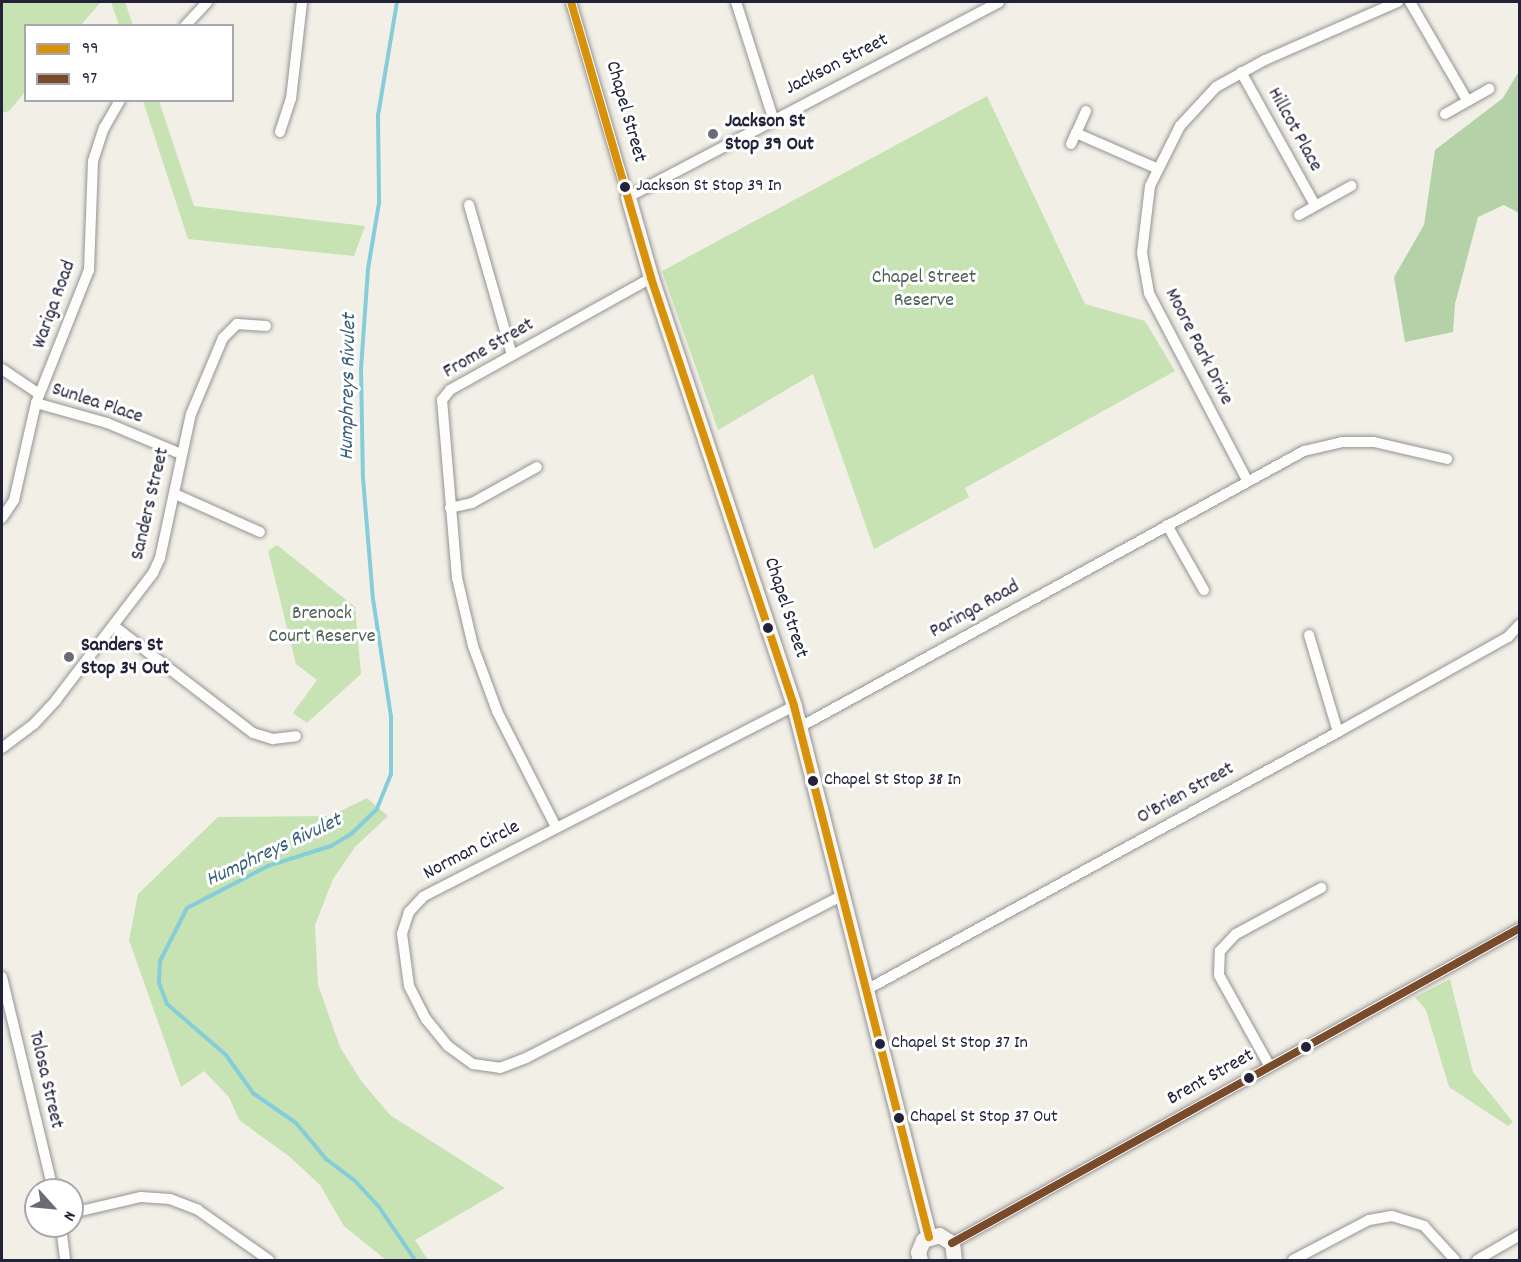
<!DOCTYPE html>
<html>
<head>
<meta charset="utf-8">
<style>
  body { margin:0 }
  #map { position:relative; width:1521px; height:1262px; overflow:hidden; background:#f2efe7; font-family:Dekko,sans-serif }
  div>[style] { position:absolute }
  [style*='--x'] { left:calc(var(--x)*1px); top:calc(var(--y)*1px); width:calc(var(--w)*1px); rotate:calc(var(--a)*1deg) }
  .green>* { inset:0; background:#c7e2b3 }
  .forest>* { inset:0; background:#b4d1a8 }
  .stream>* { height:4px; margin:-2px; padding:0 2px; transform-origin:2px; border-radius:2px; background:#86cdda }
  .roads { filter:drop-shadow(0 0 2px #949393) drop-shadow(0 0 2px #949393) }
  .street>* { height:10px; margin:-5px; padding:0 5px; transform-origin:5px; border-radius:5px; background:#fdfdfb }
  .secondary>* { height:15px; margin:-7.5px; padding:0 7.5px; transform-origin:7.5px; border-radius:7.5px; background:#f7f4f1 }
  .bus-1>* { height:8px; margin:-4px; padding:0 4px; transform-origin:4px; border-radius:4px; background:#d79209 }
  .bus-2>* { height:8px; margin:-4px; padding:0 4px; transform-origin:4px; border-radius:4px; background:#7a4b2a }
  .dots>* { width:16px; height:16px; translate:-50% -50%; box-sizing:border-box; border:3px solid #fff; border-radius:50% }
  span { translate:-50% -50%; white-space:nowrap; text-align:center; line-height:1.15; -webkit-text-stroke:6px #fff; paint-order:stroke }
  .bus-label { font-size:18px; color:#22223b }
  .left { translate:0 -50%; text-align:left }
  .street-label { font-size:20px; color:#22223b }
  .poi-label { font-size:20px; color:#22223b; font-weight:700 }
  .park-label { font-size:20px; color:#4f6256 }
  .water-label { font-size:21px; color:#386079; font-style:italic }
  .frame { position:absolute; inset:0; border:3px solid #22223b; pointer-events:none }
  .legend { position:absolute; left:24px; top:24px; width:210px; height:78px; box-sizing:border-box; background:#fff; border:2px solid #a7a7b1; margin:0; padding:8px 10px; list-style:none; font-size:18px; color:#22223b }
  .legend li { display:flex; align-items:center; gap:12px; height:30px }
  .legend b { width:30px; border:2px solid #a7a7b1 }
  .north { position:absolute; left:24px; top:1178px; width:60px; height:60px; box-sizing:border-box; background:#fff; border:2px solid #a7a7b1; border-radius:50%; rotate:117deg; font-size:16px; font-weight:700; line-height:24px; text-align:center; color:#22223b }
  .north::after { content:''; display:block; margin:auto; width:21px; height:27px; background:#6b6a77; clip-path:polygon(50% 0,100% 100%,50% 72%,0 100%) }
</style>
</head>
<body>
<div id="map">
  <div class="green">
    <div style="clip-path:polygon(2px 2px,101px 2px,81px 25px,26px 26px,25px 92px,9px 111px,2px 113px)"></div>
    <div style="clip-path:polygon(111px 2px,125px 2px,133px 25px,119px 25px)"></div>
    <div style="clip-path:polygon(987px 96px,1085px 304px,1145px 321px,1175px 371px,965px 488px,969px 497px,874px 549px,813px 374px,718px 430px,662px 271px)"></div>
    <div style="clip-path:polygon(143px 101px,159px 101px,194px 206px,365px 226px,354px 256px,188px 239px)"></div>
    <div style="clip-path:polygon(277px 545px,355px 607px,361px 674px,307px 723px,293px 713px,317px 680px,296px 664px,268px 551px)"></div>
    <div style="clip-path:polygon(367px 798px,388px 816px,355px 847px,333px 879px,315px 925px,318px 985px,340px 1047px,362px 1082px,390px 1115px,505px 1188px,415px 1240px,428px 1260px,386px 1260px,344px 1226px,320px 1185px,290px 1157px,239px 1120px,229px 1097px,204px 1071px,181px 1087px,129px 940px,138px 894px,218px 817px,330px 816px)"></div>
    <div style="clip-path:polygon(1450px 979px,1473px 1072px,1513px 1122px,1508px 1126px,1449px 1087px,1426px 1010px,1415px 997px)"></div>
  </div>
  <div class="forest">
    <div style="clip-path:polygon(1519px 71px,1519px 213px,1504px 205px,1478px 217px,1455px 304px,1453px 332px,1405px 342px,1394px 277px,1424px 225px,1435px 150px,1503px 98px)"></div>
  </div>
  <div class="stream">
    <div style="--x:397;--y:2;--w:115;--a:99.5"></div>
    <div style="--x:378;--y:115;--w:88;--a:89.3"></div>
    <div style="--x:379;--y:203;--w:67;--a:99.5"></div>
    <div style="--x:368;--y:269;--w:99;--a:94"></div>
    <div style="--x:361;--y:368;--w:110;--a:89"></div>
    <div style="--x:363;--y:478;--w:121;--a:85.3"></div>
    <div style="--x:373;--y:599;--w:119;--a:81.3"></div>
    <div style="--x:391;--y:717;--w:57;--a:90"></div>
    <div style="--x:391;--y:774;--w:38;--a:112"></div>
    <div style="--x:377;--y:809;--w:36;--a:136"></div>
    <div style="--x:351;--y:834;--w:23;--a:149"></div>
    <div style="--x:331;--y:846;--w:66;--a:162.4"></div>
    <div style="--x:268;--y:866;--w:91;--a:152.6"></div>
    <div style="--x:187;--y:908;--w:59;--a:117"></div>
    <div style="--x:160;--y:961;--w:22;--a:93"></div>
    <div style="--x:159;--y:983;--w:22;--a:69"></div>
    <div style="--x:167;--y:1004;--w:78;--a:40.8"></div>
    <div style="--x:226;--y:1055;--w:47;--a:54.6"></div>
    <div style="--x:253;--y:1093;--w:52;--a:34.9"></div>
    <div style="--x:296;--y:1123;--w:47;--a:50.2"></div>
    <div style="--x:326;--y:1159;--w:36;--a:37"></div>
    <div style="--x:355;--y:1181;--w:35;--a:47"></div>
    <div style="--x:379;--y:1207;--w:64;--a:55.8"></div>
  </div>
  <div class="roads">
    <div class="street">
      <div style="--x:571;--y:2;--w:203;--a:73.7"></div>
      <div style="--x:628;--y:197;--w:419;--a:-27.7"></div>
      <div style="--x:736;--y:2;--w:122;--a:72.3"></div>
      <div style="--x:1410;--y:2;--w:113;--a:59.8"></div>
      <div style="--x:185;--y:26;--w:33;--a:-47"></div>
      <div style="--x:1241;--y:72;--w:152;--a:60.9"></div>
      <div style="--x:1086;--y:111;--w:24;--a:114"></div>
      <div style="--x:1076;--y:133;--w:87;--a:23.6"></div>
      <div style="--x:1445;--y:114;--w:51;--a:-29.6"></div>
      <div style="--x:280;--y:132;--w:35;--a:-72"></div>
      <div style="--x:291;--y:99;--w:98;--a:-83.5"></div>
      <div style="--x:1071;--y:144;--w:12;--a:-66"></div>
      <div style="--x:469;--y:205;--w:156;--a:74"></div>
      <div style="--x:1299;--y:215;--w:60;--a:-29.1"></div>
      <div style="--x:2;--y:369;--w:45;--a:34"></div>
      <div style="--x:36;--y:403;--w:74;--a:15.7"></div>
      <div style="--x:107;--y:423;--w:80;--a:22.7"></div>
      <div style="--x:1247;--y:480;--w:211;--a:-117.7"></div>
      <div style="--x:1149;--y:293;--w:41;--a:-99.9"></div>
      <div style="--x:1142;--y:253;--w:67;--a:-83.2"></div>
      <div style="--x:1150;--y:186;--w:67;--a:-63.4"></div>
      <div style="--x:1180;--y:126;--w:53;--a:-47.3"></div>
      <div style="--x:1216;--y:87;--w:56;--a:-28.9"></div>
      <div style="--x:1265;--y:60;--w:145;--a:-23.6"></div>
      <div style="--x:175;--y:494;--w:93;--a:24.1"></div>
      <div style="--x:450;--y:508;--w:23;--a:-13"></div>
      <div style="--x:472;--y:503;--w:74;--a:-29"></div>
      <div style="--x:2;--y:518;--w:22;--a:-56"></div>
      <div style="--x:14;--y:500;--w:99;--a:-77.2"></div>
      <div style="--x:36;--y:403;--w:143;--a:-68.3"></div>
      <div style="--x:89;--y:270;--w:109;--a:-87.9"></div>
      <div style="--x:93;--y:161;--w:35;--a:-72"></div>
      <div style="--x:104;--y:128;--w:32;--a:-60"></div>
      <div style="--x:1167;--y:525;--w:75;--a:60.4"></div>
      <div style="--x:114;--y:626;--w:175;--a:37.6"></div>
      <div style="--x:253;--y:733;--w:21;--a:17"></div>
      <div style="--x:273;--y:739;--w:23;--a:-7"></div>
      <div style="--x:1309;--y:635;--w:101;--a:73.4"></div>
      <div style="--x:794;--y:706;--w:417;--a:152.8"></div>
      <div style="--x:423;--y:897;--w:21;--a:133"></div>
      <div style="--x:409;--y:912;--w:23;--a:108"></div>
      <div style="--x:402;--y:934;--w:52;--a:82.3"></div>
      <div style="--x:409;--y:986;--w:37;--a:63"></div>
      <div style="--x:426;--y:1019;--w:35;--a:51"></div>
      <div style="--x:448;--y:1046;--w:31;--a:36"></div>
      <div style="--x:473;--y:1064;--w:27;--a:8"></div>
      <div style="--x:500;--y:1068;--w:28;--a:-21"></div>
      <div style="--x:526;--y:1058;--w:356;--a:-27.2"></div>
      <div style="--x:800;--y:727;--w:575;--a:-28.71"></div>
      <div style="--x:1304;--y:451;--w:39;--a:-13"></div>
      <div style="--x:1342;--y:442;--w:32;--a:0"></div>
      <div style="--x:1374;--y:442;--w:75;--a:13.1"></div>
      <div style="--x:2;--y:748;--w:40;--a:-37"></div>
      <div style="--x:34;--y:724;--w:33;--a:-47"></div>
      <div style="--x:56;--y:700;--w:160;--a:-52.6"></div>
      <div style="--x:153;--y:573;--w:17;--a:-65"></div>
      <div style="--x:160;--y:558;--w:147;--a:-77.9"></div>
      <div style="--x:191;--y:414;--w:82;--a:-67.2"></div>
      <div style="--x:223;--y:338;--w:20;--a:-45"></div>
      <div style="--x:237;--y:324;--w:29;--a:4"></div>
      <div style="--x:556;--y:827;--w:130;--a:-117"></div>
      <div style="--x:497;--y:711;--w:69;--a:-110.3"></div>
      <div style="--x:473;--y:646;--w:70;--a:-103.2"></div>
      <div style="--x:457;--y:578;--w:179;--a:-94.8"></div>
      <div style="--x:442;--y:400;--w:13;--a:-51"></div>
      <div style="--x:450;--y:390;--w:230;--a:-29.1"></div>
      <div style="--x:2;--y:977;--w:219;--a:76.5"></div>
      <div style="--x:866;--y:990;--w:538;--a:-28.66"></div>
      <div style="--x:1338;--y:732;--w:195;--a:-29.2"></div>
      <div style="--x:1508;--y:637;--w:18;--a:-47"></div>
      <div style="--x:1269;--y:1065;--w:103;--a:-119.1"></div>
      <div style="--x:1219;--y:975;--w:24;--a:-88"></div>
      <div style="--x:1220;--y:951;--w:23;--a:-47"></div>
      <div style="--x:1236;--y:934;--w:97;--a:-28.4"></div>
      <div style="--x:72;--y:1213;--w:71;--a:-13.1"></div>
      <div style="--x:141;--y:1197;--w:29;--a:4"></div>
      <div style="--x:170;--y:1199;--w:30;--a:21"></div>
      <div style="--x:198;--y:1210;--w:87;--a:35.2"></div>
      <div style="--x:61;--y:1226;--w:34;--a:83"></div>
      <div style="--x:952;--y:1243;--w:649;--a:-29.01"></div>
      <div style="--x:1293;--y:1260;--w:86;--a:-27.8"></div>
      <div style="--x:1369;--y:1220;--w:23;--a:-10"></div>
      <div style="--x:1392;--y:1216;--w:34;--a:17"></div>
      <div style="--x:1424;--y:1226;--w:46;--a:47.6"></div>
      <div style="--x:1477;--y:1260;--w:50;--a:-30.2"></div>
    </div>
    <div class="secondary">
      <div style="--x:628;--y:197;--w:84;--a:74.1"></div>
      <div style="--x:651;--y:278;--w:451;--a:71.5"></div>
      <div style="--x:794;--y:706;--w:548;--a:75.74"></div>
      <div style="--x:920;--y:1260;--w:8;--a:-104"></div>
      <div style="--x:918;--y:1252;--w:13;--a:-67"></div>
      <div style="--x:923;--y:1240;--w:17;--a:-17"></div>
      <div style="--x:939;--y:1235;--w:15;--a:32"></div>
      <div style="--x:952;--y:1243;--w:17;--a:83"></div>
    </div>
  </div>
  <div class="bus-1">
    <div style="--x:571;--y:2;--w:287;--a:73.8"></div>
    <div style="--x:651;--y:278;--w:451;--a:71.5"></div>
    <div style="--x:794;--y:706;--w:548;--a:75.74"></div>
  </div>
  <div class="bus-2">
    <div style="--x:952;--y:1243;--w:649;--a:-29.01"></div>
  </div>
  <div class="dots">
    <div style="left:713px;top:134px;background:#6b6a77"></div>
    <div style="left:625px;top:187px;background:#22223b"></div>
    <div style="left:768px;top:628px;background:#22223b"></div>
    <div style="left:69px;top:657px;background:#6b6a77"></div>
    <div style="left:813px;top:781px;background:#22223b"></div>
    <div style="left:880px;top:1044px;background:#22223b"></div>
    <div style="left:1306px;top:1047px;background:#22223b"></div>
    <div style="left:1249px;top:1078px;background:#22223b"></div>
    <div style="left:899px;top:1118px;background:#22223b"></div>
  </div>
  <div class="bus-label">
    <span class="left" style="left:636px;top:187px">Jackson St Stop 39 In</span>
    <span class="left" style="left:824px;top:781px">Chapel St Stop 38 In</span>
    <span class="left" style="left:891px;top:1044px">Chapel St Stop 37 In</span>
    <span class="left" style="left:910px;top:1118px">Chapel St Stop 37 Out</span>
  </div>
  <div class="street-label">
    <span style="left:837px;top:65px;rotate:-27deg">Jackson Street</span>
    <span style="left:625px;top:112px;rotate:74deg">Chapel Street</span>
    <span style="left:1294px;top:130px;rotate:61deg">Hillcot Place</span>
    <span style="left:55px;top:305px;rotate:-70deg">Wariga Road</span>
    <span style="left:1198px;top:347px;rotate:63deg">Moore Park Drive</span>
    <span style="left:489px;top:349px;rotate:-30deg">Frome Street</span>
    <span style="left:97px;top:404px;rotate:18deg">Sunlea Place</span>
    <span style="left:151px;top:504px;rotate:-77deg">Sanders Street</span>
    <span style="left:785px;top:608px;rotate:72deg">Chapel Street</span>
    <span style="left:975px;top:610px;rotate:-29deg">Paringa Road</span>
    <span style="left:1186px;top:794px;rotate:-29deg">O'Brien Street</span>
    <span style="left:472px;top:851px;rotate:-28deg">Norman Circle</span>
    <span style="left:1211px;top:1078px;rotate:-29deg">Brent Street</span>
    <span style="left:45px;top:1080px;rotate:77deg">Tolosa Street</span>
  </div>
  <div class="poi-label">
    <span class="left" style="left:725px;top:134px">Jackson St<br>Stop 39 Out</span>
    <span class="left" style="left:81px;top:658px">Sanders St<br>Stop 34 Out</span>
  </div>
  <div class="park-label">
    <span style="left:924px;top:290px">Chapel Street<br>Reserve</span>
    <span style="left:322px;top:626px">Brenock<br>Court Reserve</span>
  </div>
  <div class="water-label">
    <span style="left:349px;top:387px;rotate:-89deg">Humphreys Rivulet</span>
    <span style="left:274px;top:851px;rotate:-25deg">Humphreys Rivulet</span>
  </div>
  <div class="frame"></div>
  <ul class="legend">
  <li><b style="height:8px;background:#d79209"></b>99</li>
  <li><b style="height:8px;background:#7a4b2a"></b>97</li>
  </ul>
  <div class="north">N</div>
</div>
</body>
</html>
